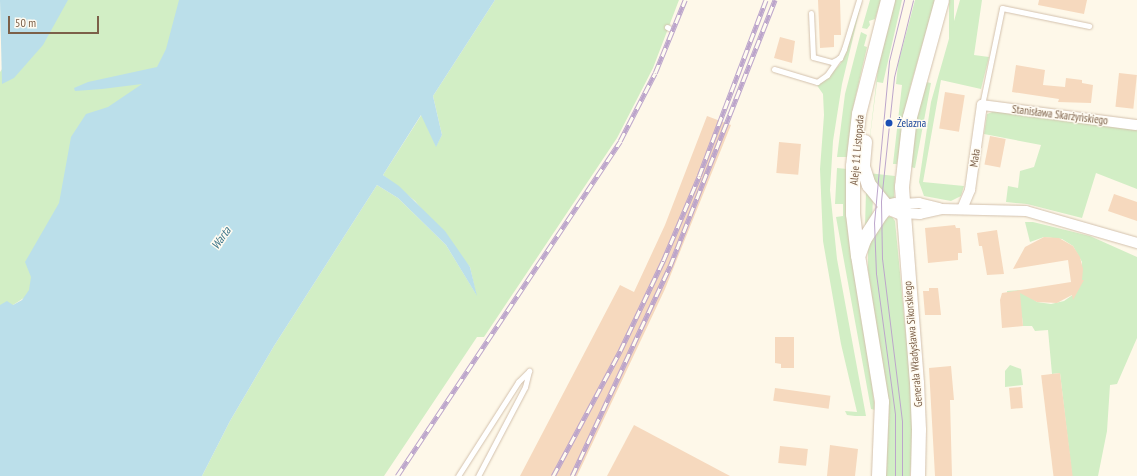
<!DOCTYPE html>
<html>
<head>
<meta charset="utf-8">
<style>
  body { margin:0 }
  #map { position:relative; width:1137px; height:476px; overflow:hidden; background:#fef8e9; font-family:"PT Sans Narrow",sans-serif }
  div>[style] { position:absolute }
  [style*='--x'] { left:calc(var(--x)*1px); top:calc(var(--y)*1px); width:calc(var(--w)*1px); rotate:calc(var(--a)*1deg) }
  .green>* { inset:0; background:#d2eec5; transform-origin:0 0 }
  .water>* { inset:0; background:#bbdfea }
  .building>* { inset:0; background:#f6d9be; transform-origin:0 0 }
  .roads { filter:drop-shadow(0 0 1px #d3c1ad) drop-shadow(0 0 1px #d3c1ad) }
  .lane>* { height:5px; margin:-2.5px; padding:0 2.5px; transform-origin:2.5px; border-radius:2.5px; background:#fff }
  .street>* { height:10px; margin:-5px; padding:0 5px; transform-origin:5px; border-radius:5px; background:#fff }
  .secondary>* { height:14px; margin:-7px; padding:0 7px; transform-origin:7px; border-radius:7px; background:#fff }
  .tram>* { height:1px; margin:-0.5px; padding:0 0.5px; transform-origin:0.5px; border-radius:0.5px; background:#bca5cb }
  .rail>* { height:4.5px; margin-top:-2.25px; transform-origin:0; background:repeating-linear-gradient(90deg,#fffbf1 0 9px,#bca5cb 0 18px); box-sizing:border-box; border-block:1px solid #bca5cb }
  .dots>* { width:11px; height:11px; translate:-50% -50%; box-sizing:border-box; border:2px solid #fffbf1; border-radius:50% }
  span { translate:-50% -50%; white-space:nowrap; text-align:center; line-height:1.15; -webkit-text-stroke:3px #fffbf1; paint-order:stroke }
  .street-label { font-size:11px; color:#7c6049 }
  .transit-label { font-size:11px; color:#164399 }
  .left { translate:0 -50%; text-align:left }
  .water-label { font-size:12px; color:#3e768a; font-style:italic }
  .scale { position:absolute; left:8px; top:16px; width:91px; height:18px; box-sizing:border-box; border:2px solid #7c6049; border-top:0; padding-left:5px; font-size:12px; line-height:14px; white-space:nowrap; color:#7c6049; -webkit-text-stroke:3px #fffbf1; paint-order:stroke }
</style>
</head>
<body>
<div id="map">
  <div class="green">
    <div style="clip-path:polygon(50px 0,205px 0,33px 292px,13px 305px,0 305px,0 72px)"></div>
    <div style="clip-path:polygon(495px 0,679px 0,653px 68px,617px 138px,484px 337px,477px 337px,384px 476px,202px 476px,230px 421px,274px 346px,377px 185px,398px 198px,446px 245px,476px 294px,470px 267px,415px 201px,383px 175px,422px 114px,436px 146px,442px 135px,433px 96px)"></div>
    <div style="clip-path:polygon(862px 0,842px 84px,833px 141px,830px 190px,837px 259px,866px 416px,855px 416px,847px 415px,845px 411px,857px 412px,841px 344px,823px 241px,820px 169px,824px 115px,823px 94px,816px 84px,829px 76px,841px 63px)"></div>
    <div style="clip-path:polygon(870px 0,881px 0,875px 19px,869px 21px,870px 25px,867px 29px,862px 28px)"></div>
    <div style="clip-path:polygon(895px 0,902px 0,883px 83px,877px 82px,867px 161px,878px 68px)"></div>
    <div style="clip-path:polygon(915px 0,935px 0,910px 88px,897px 164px,893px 164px,902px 85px,896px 84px,898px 64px)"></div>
    <div style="left:949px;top:0;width:5px;height:55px"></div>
    <div style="clip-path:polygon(960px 0,982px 0,974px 55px,989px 57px,981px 89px,941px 80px,923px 182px,964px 186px,961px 196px,951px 201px,924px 196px,919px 182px,931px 102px)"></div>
    <div style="clip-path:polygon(861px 32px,867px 35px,864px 46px,867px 47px,853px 108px,848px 157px,837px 157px,845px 94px)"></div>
    <div style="clip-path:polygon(926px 82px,931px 83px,915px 168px,910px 167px,918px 109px)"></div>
    <div style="clip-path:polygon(995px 111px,1137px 130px,1137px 189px,1096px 173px,1082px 218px,1027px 204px,1006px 202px,1008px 186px,1018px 188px,1020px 171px,1034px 167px,1041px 145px,984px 134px,987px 114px)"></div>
    <div style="clip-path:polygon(837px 168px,847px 169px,875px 410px,871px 409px,836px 217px,843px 216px,843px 204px,835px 204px)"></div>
    <div style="clip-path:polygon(868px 173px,895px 176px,894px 200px,891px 201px)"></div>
    <div style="clip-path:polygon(866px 192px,873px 198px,872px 220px,865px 227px)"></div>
    <div style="clip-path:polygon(887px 217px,892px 217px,895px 221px,911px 387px,913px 438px,910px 476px,886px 476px,889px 409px,868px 270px,868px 246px)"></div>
    <div style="clip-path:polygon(1025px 222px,1033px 222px,1090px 236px,1137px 257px,1137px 338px,1117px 384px,1110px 385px,1107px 431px,1098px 476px,1072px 476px,1060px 373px,1052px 374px,1048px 330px,1035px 331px,1032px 326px,1023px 326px,1022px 317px,1008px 303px,1007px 291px,1021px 290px,1037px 302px,1051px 304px,1064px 301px,1074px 294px,1081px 283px,1082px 262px,1073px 246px,1062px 239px,1044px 237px,1030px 242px)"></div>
    <div style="clip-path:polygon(1010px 365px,1021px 369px,1023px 385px,1005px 387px,1005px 371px)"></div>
  </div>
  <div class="water">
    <div style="clip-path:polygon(0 0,68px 0,43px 45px,14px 78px,2px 84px)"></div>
    <div style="clip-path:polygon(179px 0,495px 0,433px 96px,442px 135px,436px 147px,421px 115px,383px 175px,399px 186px,445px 231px,470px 267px,477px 296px,446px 245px,398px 198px,377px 185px,274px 346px,230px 421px,202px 476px,0 476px,0 305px,7px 301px,13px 305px,22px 300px,29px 290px,31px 277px,25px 262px,59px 203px,71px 137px,86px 114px,108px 107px,142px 84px,102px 89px,75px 91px,74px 88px,88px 82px,157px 67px,166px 49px)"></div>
  </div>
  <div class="building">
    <div style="clip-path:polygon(818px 0,840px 0,841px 35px,834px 35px,834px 47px,820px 48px)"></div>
    <div style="clip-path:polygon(1039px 0,1087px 0,1084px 14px,1038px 5px)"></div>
    <div style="clip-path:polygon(780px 37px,795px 41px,792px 63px,774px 58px)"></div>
    <div style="clip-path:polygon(1016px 65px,1045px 70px,1043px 85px,1065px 87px,1066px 78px,1082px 80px,1082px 83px,1093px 85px,1091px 103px,1058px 102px,1059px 99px,1012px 92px)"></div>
    <div style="left:1119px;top:73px;width:18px;height:34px;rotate:6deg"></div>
    <div style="left:945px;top:92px;width:20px;height:37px;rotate:9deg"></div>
    <div style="clip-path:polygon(707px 116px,731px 125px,665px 289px,577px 476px,520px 476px,620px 285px,634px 292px,665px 225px)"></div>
    <div style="left:990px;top:136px;width:16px;height:29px;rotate:11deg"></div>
    <div style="left:779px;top:142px;width:22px;height:31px;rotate:5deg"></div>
    <div style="clip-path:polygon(1114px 194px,1137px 202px,1137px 221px,1108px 211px)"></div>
    <div style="clip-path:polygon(955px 225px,956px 228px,960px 228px,962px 253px,958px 253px,958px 260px,928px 263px,925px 228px)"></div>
    <div style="clip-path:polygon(997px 230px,1004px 274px,987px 275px,982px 246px,979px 246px,977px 233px)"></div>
    <div style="clip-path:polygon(1044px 237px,1059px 238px,1073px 246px,1080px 257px,1083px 269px,1082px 280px,1084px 280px,1073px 300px,1072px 295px,1057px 303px,1037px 302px,1020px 293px,1023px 326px,1002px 328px,1000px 300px,1002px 293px,1071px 282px,1068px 260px,1013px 269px,1025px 247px)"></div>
    <div style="clip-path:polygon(929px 288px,938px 288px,941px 315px,925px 315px,923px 291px,929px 291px)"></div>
    <div style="clip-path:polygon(775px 337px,794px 337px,794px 368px,781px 368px,781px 364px,775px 363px)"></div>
    <div style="clip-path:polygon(951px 366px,954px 400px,950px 400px,952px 476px,935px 476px,929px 368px)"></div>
    <div style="left:1060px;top:373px;width:104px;height:19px;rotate:83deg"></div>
    <div style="left:1021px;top:387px;width:21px;height:12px;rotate:85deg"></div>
    <div style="left:775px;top:388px;width:56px;height:13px;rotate:8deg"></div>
    <div style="clip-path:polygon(634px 425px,730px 476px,607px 476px)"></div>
    <div style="clip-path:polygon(830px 445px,858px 449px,855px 476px,827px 476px)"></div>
    <div style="left:780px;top:446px;width:28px;height:17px;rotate:6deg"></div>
  </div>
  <div class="roads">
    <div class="lane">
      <div style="--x:811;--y:13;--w:44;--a:87.4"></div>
      <div style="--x:813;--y:57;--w:20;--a:15"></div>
      <div style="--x:832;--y:62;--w:9;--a:-27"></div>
      <div style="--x:840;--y:58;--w:10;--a:-66"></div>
      <div style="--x:844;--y:49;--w:51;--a:-73"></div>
      <div style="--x:667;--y:27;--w:2;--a:27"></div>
      <div style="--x:774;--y:69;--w:45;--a:16.8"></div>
      <div style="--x:817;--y:82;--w:12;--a:-35"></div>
      <div style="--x:827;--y:75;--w:21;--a:-55"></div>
      <div style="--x:982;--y:105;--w:99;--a:-78.3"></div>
      <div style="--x:1002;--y:8;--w:89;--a:11.7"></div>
      <div style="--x:458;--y:476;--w:112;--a:-57.4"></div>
      <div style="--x:518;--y:382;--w:16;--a:-45"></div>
      <div style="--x:529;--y:371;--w:16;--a:104"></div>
      <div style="--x:525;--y:387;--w:101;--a:117.8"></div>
    </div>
    <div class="street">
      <div style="--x:902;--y:204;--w:17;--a:-3"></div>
      <div style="--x:919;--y:203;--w:21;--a:14"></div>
      <div style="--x:962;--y:209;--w:21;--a:-67"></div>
      <div style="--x:970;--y:190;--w:86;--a:-82"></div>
      <div style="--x:982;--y:105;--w:156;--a:7.4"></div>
      <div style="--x:902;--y:213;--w:18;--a:3"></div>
      <div style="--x:920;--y:214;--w:22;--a:-13"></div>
      <div style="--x:941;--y:209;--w:85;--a:1.3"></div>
      <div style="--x:1026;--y:211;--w:116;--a:16.1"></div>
    </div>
    <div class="secondary">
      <div style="--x:865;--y:142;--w:25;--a:95"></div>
      <div style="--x:863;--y:167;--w:19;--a:72"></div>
      <div style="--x:869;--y:185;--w:28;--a:51"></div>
      <div style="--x:887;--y:207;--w:16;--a:22"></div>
      <div style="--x:859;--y:254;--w:15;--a:-70"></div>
      <div style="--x:864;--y:240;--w:31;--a:-57"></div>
      <div style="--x:881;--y:214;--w:9;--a:-49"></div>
      <div style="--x:887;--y:207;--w:8;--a:-14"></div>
      <div style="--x:879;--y:476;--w:74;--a:-87.7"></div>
      <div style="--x:882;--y:402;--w:148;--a:-99.3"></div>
      <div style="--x:858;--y:256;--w:42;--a:-96.8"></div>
      <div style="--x:853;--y:214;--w:48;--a:-90"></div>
      <div style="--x:853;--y:166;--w:52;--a:-83.4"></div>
      <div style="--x:859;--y:114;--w:118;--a:-75.7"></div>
      <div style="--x:918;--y:476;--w:46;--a:-88.8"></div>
      <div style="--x:919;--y:430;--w:47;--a:-92.4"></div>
      <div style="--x:917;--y:383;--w:197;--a:-94.4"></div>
      <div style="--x:902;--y:187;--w:70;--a:-83.5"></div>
      <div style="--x:910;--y:117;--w:121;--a:-74.7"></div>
    </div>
  </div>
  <div class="tram">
    <div style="--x:895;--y:476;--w:62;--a:-90"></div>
    <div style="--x:895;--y:414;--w:141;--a:-97.7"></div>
    <div style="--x:876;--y:274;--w:51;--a:-92.2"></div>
    <div style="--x:874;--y:223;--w:163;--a:-84.7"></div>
    <div style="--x:889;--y:61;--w:63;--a:-76.2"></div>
    <div style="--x:902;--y:476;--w:55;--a:-90"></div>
    <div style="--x:902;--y:421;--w:163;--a:-97"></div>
    <div style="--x:882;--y:259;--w:58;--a:-91"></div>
    <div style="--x:881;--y:201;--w:125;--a:-84"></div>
    <div style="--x:894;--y:77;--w:79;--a:-76.1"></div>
  </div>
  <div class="rail">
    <div style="--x:397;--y:476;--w:402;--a:-56.3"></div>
    <div style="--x:620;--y:141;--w:76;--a:-62.8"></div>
    <div style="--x:655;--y:73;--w:79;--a:-67.7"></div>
    <div style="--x:553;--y:476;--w:142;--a:-61.8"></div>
    <div style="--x:620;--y:351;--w:100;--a:-64.5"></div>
    <div style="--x:663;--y:261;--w:92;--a:-67"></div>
    <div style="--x:699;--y:176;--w:188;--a:-69.2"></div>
    <div style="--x:572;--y:476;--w:232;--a:-65"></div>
    <div style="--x:670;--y:266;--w:286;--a:-68.5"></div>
  </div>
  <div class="dots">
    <div style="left:889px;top:123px;background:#1a4fb4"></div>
  </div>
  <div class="street-label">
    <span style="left:1060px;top:115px;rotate:7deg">Stanisława Skarżyńskiego</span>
    <span style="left:857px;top:150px;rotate:-85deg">Aleje 11 Listopada</span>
    <span style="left:975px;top:158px;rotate:-82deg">Mała</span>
    <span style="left:913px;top:344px;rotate:-95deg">Generała Władysława Sikorskiego</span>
  </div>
  <div class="transit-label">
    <span class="left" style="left:897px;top:123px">Żelazna</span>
  </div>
  <div class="water-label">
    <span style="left:221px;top:238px;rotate:-55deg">Warta</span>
  </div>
  <div class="scale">50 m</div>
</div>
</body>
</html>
